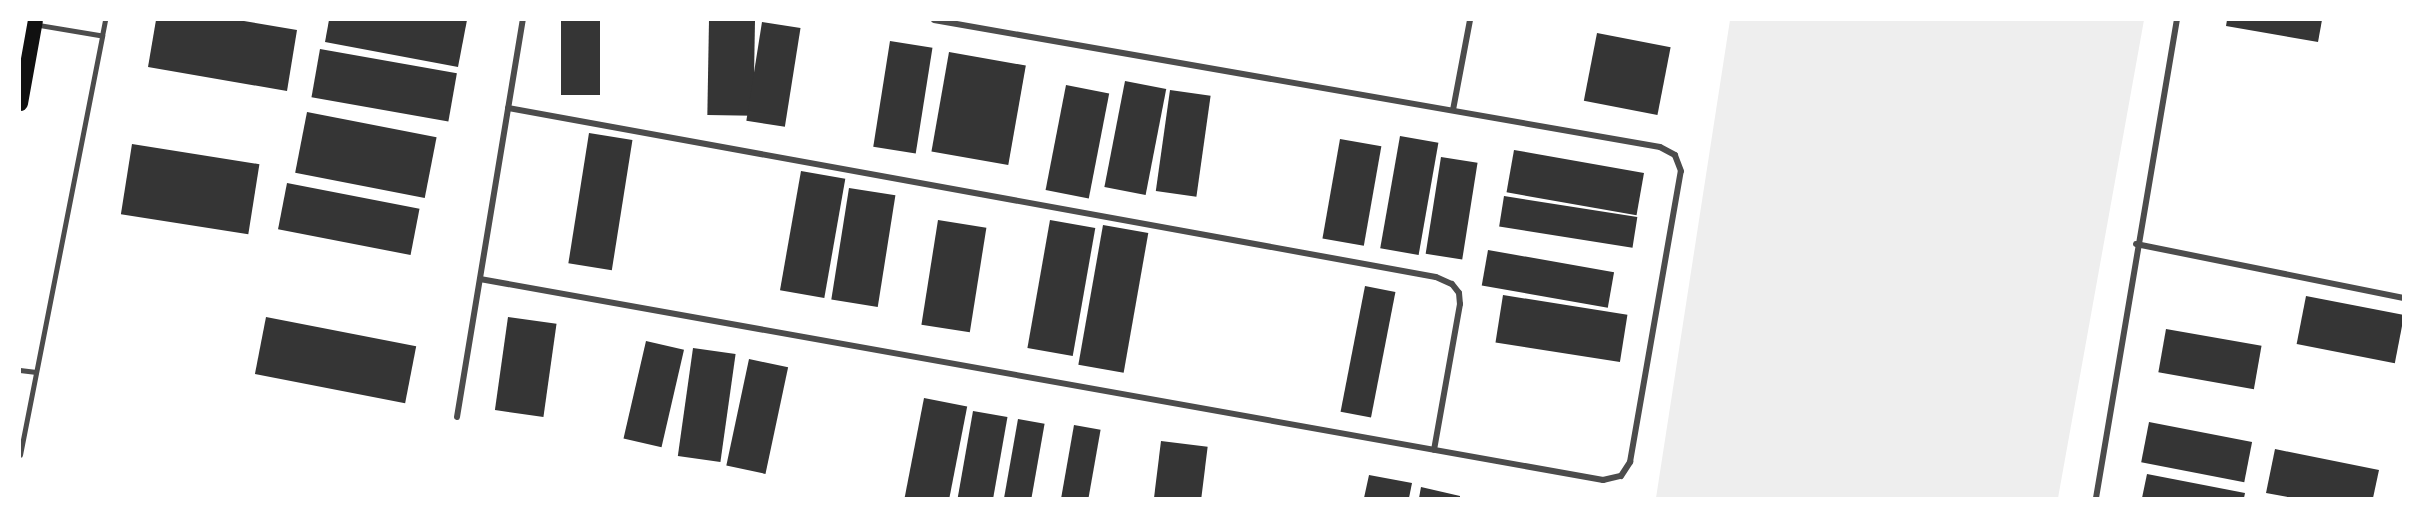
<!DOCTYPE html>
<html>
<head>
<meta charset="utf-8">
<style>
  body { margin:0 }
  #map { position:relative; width:2423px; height:518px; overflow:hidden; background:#fff; font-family:"Noto Sans",sans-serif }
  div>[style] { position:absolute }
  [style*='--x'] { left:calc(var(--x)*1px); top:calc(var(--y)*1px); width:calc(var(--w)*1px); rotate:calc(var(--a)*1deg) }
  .green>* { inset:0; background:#eee }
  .building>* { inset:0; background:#353535; transform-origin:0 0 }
  .service>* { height:4.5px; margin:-2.25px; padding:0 2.25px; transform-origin:2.25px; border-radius:2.25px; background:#4c4c4c }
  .minor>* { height:6px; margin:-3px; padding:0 3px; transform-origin:3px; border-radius:3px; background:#4c4c4c }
  .primary>* { height:15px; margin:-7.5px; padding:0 7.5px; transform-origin:7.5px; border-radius:7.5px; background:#111 }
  span { translate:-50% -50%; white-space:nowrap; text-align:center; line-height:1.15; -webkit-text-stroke:6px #fff; paint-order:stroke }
  .frame { position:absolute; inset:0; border:21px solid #fff; pointer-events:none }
</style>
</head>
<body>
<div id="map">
  <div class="green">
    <div style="clip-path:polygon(1730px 20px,2144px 20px,2058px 498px,1656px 498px)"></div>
  </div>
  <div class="building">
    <div style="clip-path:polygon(156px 20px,238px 20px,297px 30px,287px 91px,148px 67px)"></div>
    <div style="clip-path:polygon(329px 20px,467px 20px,458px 67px,325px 42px)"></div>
    <div style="left:561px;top:20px;width:39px;height:75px"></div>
    <div style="left:709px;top:20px;width:46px;height:95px;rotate:1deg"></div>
    <div style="clip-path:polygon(2227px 20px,2322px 20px,2318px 42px,2226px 26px)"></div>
    <div style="left:762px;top:22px;width:39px;height:100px;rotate:9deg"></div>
    <div style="left:1597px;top:33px;width:75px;height:69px;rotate:11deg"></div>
    <div style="left:890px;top:41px;width:43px;height:107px;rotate:9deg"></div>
    <div style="left:320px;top:49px;width:139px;height:49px;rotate:10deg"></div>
    <div style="left:949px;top:52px;width:78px;height:101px;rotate:10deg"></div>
    <div style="left:1125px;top:81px;width:42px;height:108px;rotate:11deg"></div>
    <div style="left:1066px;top:85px;width:44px;height:107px;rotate:11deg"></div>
    <div style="left:1170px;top:90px;width:41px;height:102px;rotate:8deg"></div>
    <div style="left:307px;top:112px;width:132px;height:62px;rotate:11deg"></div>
    <div style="left:589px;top:133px;width:44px;height:132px;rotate:9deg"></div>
    <div style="left:1400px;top:136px;width:39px;height:114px;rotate:10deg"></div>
    <div style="left:1340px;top:139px;width:42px;height:101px;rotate:10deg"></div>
    <div style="left:132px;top:144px;width:129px;height:71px;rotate:9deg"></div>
    <div style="left:1514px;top:150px;width:132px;height:43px;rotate:10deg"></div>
    <div style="left:1441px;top:157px;width:37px;height:98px;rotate:9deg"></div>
    <div style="left:801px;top:171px;width:45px;height:121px;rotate:10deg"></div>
    <div style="left:287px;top:183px;width:135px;height:47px;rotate:11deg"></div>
    <div style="left:849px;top:188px;width:47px;height:113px;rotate:9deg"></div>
    <div style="left:1504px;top:196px;width:135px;height:31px;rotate:9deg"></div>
    <div style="left:938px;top:220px;width:49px;height:106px;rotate:9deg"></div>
    <div style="left:1050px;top:220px;width:46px;height:130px;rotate:10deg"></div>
    <div style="left:1103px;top:225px;width:46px;height:142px;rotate:10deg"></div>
    <div style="left:1488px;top:250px;width:128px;height:36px;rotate:10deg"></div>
    <div style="left:1365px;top:286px;width:31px;height:128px;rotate:11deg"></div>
    <div style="left:1503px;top:295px;width:126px;height:48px;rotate:9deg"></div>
    <div style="left:2306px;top:296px;width:100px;height:49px;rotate:11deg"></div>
    <div style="left:266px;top:317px;width:153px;height:58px;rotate:11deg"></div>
    <div style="left:508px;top:317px;width:49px;height:94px;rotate:8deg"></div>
    <div style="left:2166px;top:329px;width:97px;height:44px;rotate:10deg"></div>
    <div style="left:646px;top:341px;width:39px;height:100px;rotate:13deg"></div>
    <div style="left:693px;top:348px;width:43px;height:109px;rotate:8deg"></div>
    <div style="left:749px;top:359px;width:40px;height:109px;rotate:12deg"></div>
    <div style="left:924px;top:398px;width:44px;height:101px;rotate:11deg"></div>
    <div style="left:973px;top:411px;width:35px;height:88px;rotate:10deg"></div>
    <div style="left:1018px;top:419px;width:27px;height:80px;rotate:10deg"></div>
    <div style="left:2149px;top:422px;width:105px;height:41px;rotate:11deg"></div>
    <div style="left:1074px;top:425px;width:27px;height:74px;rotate:10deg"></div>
    <div style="left:1161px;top:441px;width:47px;height:58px;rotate:7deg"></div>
    <div style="clip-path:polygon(2275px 449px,2379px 470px,2373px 498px,2293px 498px,2266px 493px)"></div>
    <div style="clip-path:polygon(2147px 474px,2245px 493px,2244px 498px,2142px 498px)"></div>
    <div style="clip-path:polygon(1369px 475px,1412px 483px,1409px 498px,1364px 498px)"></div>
    <div style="clip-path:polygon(1421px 487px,1460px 496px,1460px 498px,1419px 498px)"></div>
  </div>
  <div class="service">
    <div style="--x:102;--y:36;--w:16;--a:-79"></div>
    <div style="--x:20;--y:370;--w:16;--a:7"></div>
    <div style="--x:20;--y:455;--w:427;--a:-78.9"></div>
    <div style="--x:102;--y:36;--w:67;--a:-170.5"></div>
  </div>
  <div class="minor">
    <div style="--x:508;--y:108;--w:943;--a:10.32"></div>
    <div style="--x:1436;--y:277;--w:17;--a:24"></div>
    <div style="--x:1452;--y:284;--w:11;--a:52"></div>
    <div style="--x:1459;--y:293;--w:11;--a:85"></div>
    <div style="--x:1460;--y:304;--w:148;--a:100.1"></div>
    <div style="--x:1453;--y:110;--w:92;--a:-79.3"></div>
    <div style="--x:2136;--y:244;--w:273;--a:11.4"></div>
    <div style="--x:480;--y:279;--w:1141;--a:10.15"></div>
    <div style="--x:1603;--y:480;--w:18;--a:-13"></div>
    <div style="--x:1621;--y:476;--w:17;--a:-57"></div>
    <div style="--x:1630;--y:462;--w:295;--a:-80.1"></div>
    <div style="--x:1681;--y:171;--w:17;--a:-111"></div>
    <div style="--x:1675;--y:155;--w:17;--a:-152"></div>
    <div style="--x:1660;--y:147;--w:737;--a:-170.08"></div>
    <div style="--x:457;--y:417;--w:402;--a:-80.6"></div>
    <div style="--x:2096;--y:498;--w:485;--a:-80.4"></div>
  </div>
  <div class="primary">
    <div style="--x:20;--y:103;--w:84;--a:-79.8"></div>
  </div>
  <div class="frame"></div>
</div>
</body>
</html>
